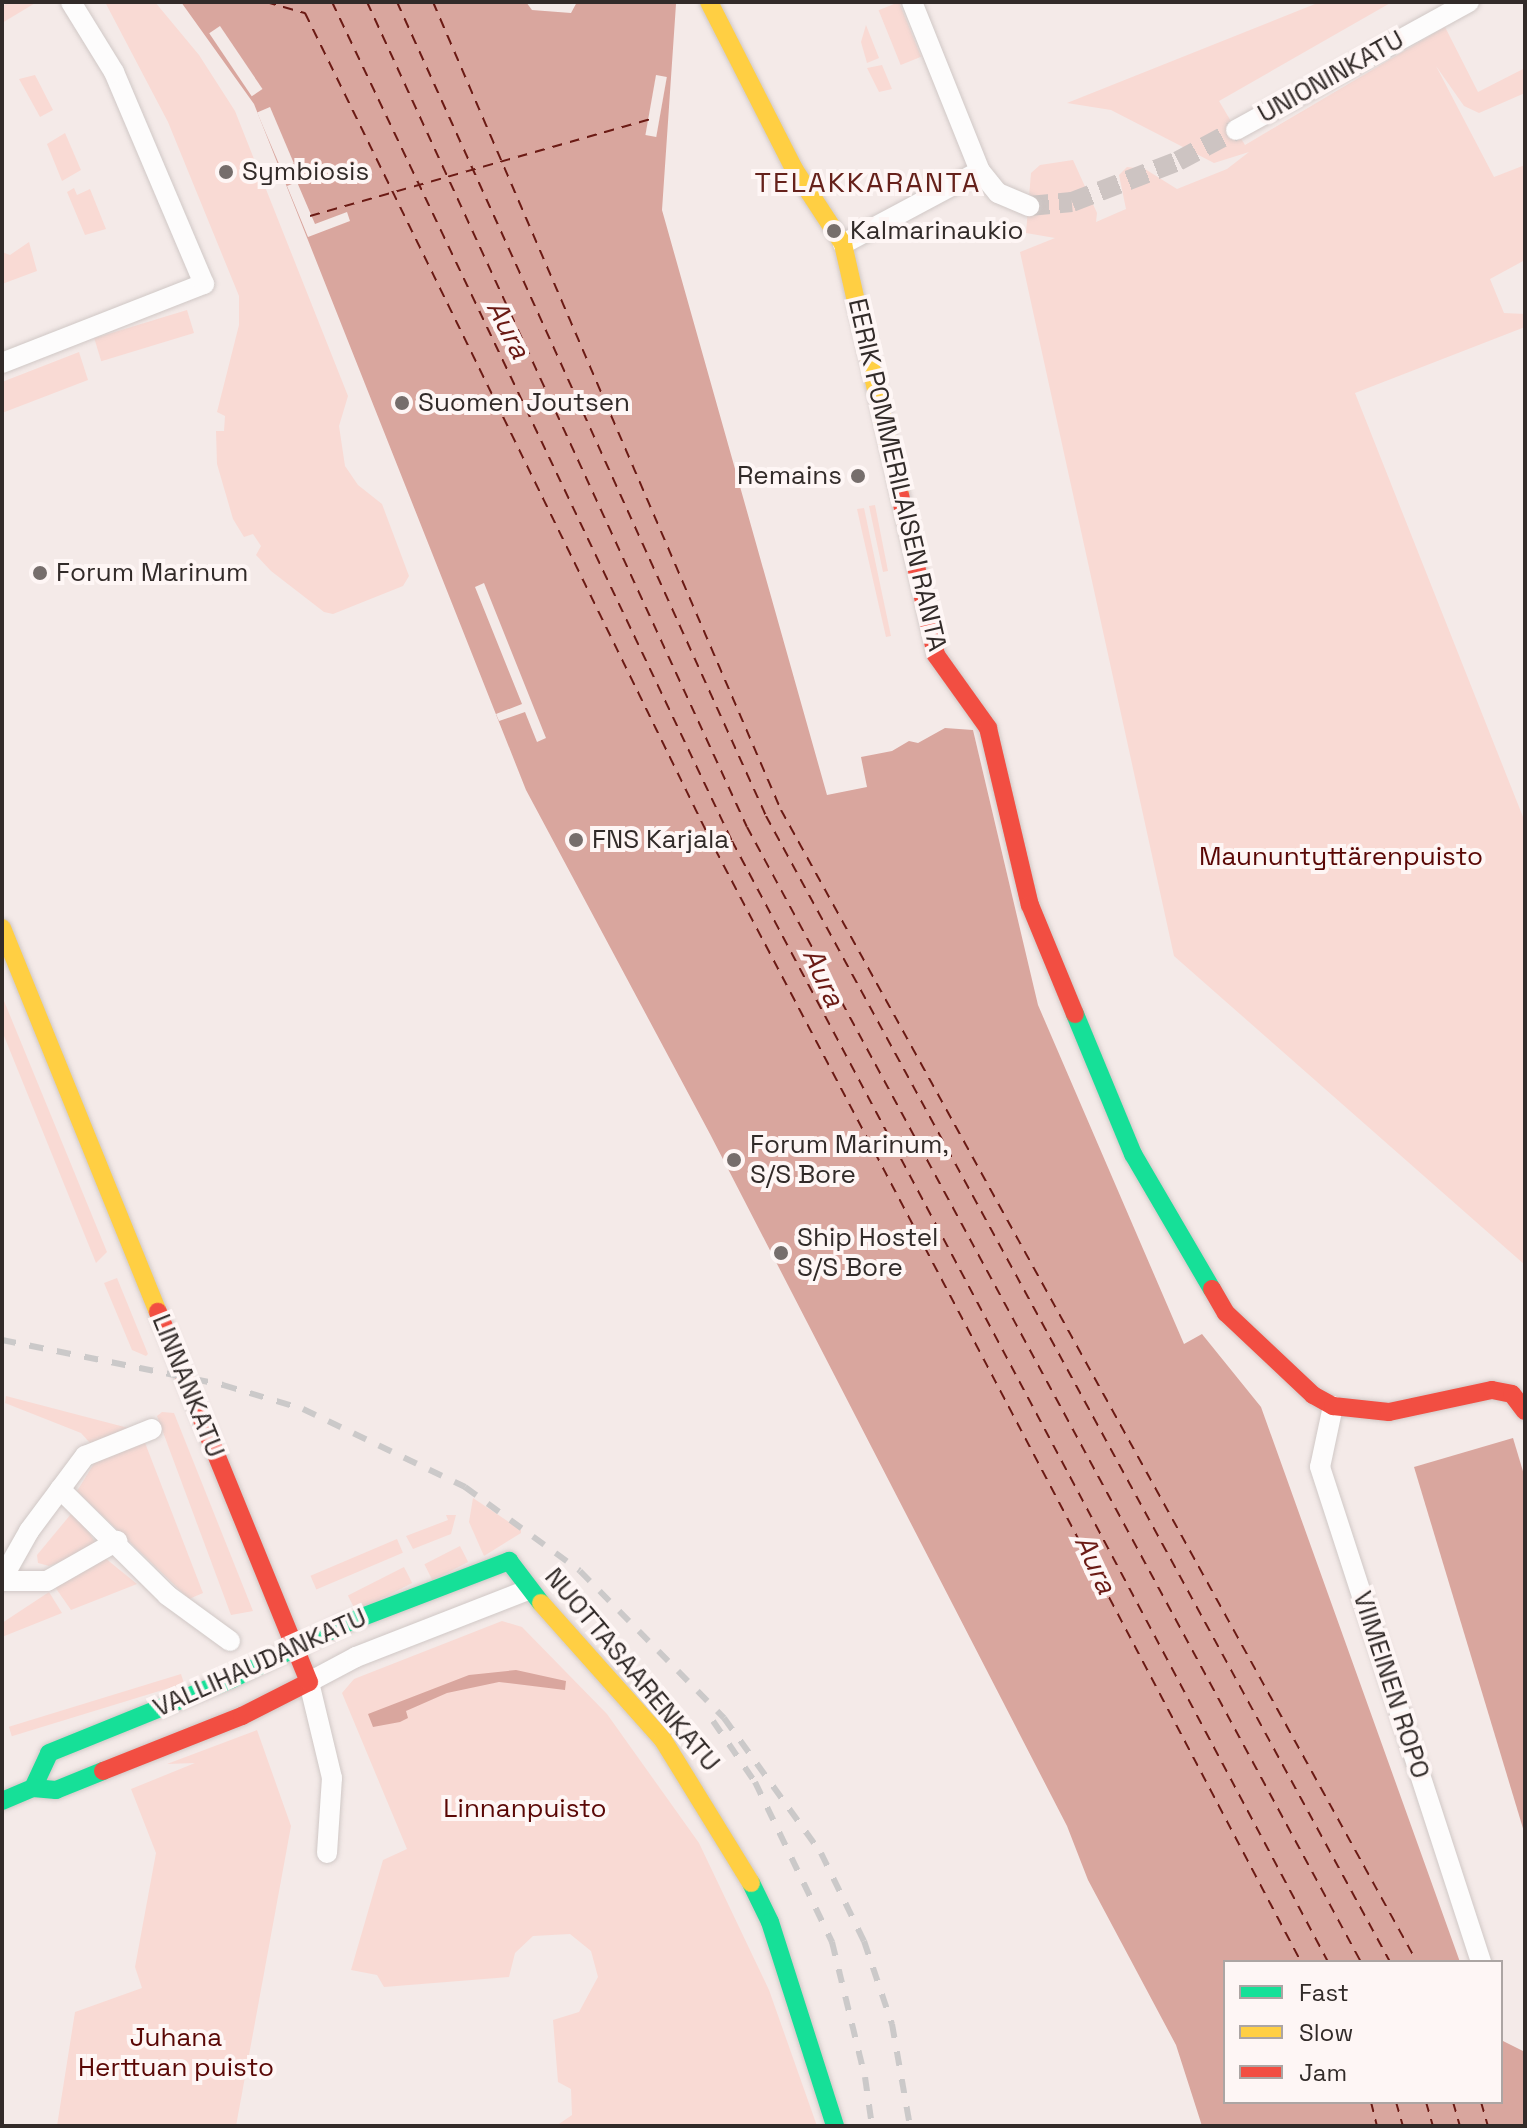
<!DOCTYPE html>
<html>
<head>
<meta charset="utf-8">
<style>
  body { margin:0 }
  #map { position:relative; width:1527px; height:2128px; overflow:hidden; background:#f4eae8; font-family:"Space Grotesk",sans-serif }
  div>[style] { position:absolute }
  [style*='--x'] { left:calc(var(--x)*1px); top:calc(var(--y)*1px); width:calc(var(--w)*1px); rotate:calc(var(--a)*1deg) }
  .green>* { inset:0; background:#f9dad4; transform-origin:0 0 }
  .water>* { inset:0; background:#d9a69e }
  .pier>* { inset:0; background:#f4eae8; transform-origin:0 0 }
  .ferry>* { height:2px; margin-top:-1px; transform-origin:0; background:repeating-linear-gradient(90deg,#6b1a14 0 10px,transparent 0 18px) }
  .street-tunnel>* { height:20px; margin-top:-10px; transform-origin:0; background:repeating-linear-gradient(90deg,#cdc4c2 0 20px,transparent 0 30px) }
  .roads { filter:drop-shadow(0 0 2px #d0c8c6) drop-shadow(0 0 2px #d0c8c6) }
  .street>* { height:20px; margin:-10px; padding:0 10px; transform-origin:10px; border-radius:10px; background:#fdfcfc }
  .fast>* { height:18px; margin:-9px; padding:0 9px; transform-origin:9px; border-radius:9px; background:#16e098 }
  .slow>* { height:18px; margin:-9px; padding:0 9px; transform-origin:9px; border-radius:9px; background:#ffcf43 }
  .jam>* { height:18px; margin:-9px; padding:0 9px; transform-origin:9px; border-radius:9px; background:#f24e42 }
  .rail>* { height:6px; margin-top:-3px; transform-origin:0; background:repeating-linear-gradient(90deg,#cbc9c9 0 14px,transparent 0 28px) }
  .dots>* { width:22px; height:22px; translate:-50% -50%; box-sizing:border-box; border:4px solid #fef6f5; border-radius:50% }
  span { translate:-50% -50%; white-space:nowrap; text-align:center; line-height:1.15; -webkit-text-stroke:8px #fef6f5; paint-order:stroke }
  .street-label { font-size:26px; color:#322b29 }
  .poi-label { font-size:26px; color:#322b29 }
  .left { translate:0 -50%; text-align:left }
  .right { translate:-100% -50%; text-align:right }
  .park-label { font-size:26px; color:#5a0705 }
  .neighbourhood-label { font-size:28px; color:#66211b; letter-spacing:2px }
  .water-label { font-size:28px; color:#6b1a14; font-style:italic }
  .frame { position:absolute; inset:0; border:4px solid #322b29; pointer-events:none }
  .legend { position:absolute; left:1223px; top:1960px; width:280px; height:144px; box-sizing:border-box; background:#fef6f5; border:2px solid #aca5a3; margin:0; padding:10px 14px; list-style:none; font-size:24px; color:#322b29 }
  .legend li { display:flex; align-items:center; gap:16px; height:40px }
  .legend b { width:40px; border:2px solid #aca5a3 }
</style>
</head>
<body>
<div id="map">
  <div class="green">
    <div style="clip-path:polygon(10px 2px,37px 2px,2px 23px,2px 6px)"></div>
    <div style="clip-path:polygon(105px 2px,155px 2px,199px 55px,235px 111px,348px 396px,339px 426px,345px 466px,358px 485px,382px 504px,409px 576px,403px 586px,333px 614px,324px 612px,271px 571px,256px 555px,261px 546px,253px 534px,244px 537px,233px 519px,217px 464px,216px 431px,224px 431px,225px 416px,217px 412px,239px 325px,239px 296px,168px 122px)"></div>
    <div style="left:899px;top:2px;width:59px;height:22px;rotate:68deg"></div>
    <div style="clip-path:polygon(1320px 2px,1392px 2px,1219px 101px,1245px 145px,1445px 27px,1478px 92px,1525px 68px,1525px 93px,1479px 113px,1464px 106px,1436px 66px,1494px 177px,1525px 165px,1525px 260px,1490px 279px,1504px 313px,1525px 314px,1525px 327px,1355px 393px,1525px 822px,1525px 1265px,1174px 956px,1020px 252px,1055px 238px,1026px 233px,1031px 173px,1040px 165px,1073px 160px,1097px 213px,1096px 222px,1126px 209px,1119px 175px,1127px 167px,1145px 169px,1177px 189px,1227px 169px,1249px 152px,1214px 163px,1111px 110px,1067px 103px)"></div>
    <div style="clip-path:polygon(866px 25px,879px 58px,867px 63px,861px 42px)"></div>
    <div style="clip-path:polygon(882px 65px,892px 89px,879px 92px,867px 68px)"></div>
    <div style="clip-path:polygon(35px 75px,53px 110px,40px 117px,19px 79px)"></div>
    <div style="clip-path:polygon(65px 133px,81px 170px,62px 181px,47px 144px)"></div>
    <div style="clip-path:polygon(74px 188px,77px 195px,90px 189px,106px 229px,85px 235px,67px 192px)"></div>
    <div style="clip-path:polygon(29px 242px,37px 271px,2px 284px,2px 252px,10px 255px)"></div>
    <div style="left:187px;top:310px;width:24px;height:97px;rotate:73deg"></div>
    <div style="clip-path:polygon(79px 352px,88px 380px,2px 413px,2px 382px)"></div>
    <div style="clip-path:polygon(875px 505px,888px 571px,883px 572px,869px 506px)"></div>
    <div style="clip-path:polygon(864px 508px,891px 636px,886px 637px,863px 536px,857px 509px)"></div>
    <div style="clip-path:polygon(2px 996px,107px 1252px,96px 1263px,2px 1031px)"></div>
    <div style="clip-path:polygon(117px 1278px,148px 1354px,146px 1356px,132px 1350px,104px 1283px)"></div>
    <div style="clip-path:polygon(6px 1396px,136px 1430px,90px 1443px,81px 1433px,5px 1403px)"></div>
    <div style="clip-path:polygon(162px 1412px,174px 1413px,253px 1611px,231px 1615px,157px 1416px)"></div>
    <div style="clip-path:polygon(142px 1435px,203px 1593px,189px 1599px,77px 1491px,98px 1457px)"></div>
    <div style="clip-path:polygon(473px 1498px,521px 1530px,521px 1533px,484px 1556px,469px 1522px)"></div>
    <div style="clip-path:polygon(71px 1514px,77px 1514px,95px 1542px,89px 1551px,49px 1566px,38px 1563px,37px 1555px)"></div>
    <div style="clip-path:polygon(446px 1515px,456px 1515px,451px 1534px,413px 1549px,406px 1536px,448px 1520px)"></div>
    <div style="left:397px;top:1539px;width:15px;height:94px;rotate:67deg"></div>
    <div style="left:460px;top:1546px;width:18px;height:40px;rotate:63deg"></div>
    <div style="clip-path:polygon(105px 1558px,137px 1584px,71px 1610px,55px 1587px)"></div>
    <div style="left:404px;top:1567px;width:18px;height:63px;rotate:63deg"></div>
    <div style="clip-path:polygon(49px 1592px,62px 1613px,2px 1637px,2px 1623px)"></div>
    <div style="clip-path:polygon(502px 1621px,522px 1627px,607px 1714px,699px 1843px,769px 1990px,817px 2126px,556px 2126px,572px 2115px,571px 2089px,558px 2082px,553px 2020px,579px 2012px,598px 1977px,591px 1951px,570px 1934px,533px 1936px,515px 1953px,509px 1977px,384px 1987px,377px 1975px,351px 1970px,383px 1860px,407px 1849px,342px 1693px,354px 1679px)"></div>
    <div style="left:181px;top:1674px;width:10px;height:180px;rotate:73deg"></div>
    <div style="clip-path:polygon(257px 1730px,291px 1826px,236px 2126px,57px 2126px,75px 2012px,142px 1988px,135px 1967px,156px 1853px,131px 1789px,195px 1763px,167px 1764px)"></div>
  </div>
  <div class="water">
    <div style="clip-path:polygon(181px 2px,526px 2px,532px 10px,571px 13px,577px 2px,676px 4px,662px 210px,827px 795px,867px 787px,861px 757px,892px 751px,909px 741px,918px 743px,945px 728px,973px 730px,1038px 1005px,1184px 1344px,1202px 1334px,1261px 1407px,1460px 1962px,1225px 1962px,1225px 2102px,1501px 2102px,1501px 2040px,1525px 2052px,1525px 2126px,1202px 2126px,1176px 2045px,1088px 1880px,1067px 1826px,710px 1134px,526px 790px,254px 104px)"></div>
    <div style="clip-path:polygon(1513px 1438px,1525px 1478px,1525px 1835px,1414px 1467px)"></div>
    <div style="clip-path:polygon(516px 1670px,566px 1681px,565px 1690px,499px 1682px,447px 1693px,406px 1711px,408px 1718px,400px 1722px,373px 1727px,368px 1714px,469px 1675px)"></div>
  </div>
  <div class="pier">
    <div style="left:220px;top:26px;width:76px;height:13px;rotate:56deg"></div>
    <div style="left:656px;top:75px;width:11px;height:61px;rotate:10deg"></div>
    <div style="left:270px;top:107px;width:61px;height:14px;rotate:67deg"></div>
    <div style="clip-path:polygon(297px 182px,315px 224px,347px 212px,350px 221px,308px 237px,287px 186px)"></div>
    <div style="clip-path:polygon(484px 583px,546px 738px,537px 742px,525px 712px,499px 721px,496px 714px,522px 704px,475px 587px)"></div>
  </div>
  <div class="ferry">
    <div style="--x:266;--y:2;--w:41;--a:15.8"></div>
    <div style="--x:305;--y:13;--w:931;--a:63.88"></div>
    <div style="--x:715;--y:849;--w:1258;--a:62.23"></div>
    <div style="--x:332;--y:2;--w:929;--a:64.51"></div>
    <div style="--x:732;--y:841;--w:1270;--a:62"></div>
    <div style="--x:367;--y:2;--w:908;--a:65.27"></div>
    <div style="--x:747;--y:827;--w:1290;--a:61.59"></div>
    <div style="--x:397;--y:2;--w:894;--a:65.61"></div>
    <div style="--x:766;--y:816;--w:1305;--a:61.43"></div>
    <div style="--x:433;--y:2;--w:880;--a:66.7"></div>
    <div style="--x:781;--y:810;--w:1316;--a:61.1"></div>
    <div style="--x:310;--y:216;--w:357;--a:-15.9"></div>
    <div style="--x:1371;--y:2102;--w:25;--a:76"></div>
    <div style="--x:1396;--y:2102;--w:25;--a:74"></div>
    <div style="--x:1426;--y:2102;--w:25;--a:74"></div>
    <div style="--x:1453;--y:2102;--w:25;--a:74"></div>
    <div style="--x:1481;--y:2102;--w:25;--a:74"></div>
  </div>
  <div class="street-tunnel">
    <div style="--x:1029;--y:206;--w:43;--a:-5.3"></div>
    <div style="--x:1072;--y:202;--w:114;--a:-21.1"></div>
    <div style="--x:1178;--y:161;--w:66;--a:-28.1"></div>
  </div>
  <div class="roads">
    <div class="street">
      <div style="--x:912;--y:2;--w:182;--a:68.1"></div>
      <div style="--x:980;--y:171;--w:28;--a:51"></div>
      <div style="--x:998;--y:193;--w:34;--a:23"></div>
      <div style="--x:1236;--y:130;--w:266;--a:-28.8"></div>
      <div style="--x:843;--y:244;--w:155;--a:-28.1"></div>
      <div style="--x:2;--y:363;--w:217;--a:-21.4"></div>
      <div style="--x:204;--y:284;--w:230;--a:-113"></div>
      <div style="--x:114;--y:72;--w:82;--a:-121.6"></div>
      <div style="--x:1333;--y:1406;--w:62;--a:102"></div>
      <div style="--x:1320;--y:1467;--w:521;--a:71.98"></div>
      <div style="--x:60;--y:1489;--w:151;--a:44.7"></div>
      <div style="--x:167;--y:1595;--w:78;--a:36.1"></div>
      <div style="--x:2;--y:1579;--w:55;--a:-60.6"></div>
      <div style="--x:29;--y:1531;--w:94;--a:-53.3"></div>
      <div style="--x:85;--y:1456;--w:72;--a:-21.9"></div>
      <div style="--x:2;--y:1581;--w:45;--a:0"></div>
      <div style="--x:47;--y:1581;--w:81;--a:-29.7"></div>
      <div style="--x:327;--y:1853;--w:75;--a:-86.2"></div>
      <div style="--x:332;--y:1778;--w:99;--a:-103.5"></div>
      <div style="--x:309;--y:1682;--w:53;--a:-28"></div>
      <div style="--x:356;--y:1657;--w:185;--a:-21.3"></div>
    </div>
    <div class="fast">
      <div style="--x:1075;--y:1014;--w:152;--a:67.5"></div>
      <div style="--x:1133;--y:1154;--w:156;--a:59.7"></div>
      <div style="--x:33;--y:1788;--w:38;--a:-65"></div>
      <div style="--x:49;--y:1753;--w:197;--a:-22"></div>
      <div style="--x:232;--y:1679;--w:125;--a:-26.2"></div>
      <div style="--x:344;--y:1624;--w:177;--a:-20.9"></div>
      <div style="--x:509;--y:1561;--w:53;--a:52.7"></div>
      <div style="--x:2;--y:1801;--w:34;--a:-23"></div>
      <div style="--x:33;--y:1788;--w:23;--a:5"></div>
      <div style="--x:56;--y:1790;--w:51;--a:-22"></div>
      <div style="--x:751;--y:1883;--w:43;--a:64"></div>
      <div style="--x:770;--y:1922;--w:214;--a:72.3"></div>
    </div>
    <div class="slow">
      <div style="--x:709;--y:2;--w:187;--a:63"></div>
      <div style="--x:794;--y:169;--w:90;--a:56.8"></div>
      <div style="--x:843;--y:244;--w:257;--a:77.2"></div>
      <div style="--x:2;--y:928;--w:414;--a:67.9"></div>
      <div style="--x:541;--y:1603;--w:183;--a:48.3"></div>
      <div style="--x:663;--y:1740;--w:168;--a:58.4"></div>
    </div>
    <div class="jam">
      <div style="--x:900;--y:495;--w:164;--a:77.3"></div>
      <div style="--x:936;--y:655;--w:90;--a:54.5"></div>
      <div style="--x:988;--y:728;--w:182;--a:76.7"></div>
      <div style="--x:1030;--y:905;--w:118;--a:67.6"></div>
      <div style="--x:1212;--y:1289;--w:28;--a:60"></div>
      <div style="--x:1226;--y:1313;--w:120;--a:43.3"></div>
      <div style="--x:1313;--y:1395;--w:23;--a:29"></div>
      <div style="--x:1333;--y:1406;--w:56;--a:6.1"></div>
      <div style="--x:1389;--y:1412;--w:105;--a:-12.1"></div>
      <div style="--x:1492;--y:1390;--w:20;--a:11"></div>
      <div style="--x:1512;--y:1394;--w:21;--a:53"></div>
      <div style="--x:103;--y:1771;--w:149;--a:-21.6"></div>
      <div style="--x:242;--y:1716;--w:75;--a:-26.9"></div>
      <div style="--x:309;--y:1682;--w:400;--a:-112.2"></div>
    </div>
  </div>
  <div class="rail">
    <div style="--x:2;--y:1340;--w:226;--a:11.5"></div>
    <div style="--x:223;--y:1385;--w:84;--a:16.7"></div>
    <div style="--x:303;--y:1409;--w:180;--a:25.7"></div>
    <div style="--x:465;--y:1487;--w:142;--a:36.1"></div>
    <div style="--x:580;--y:1571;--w:206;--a:45.6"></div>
    <div style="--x:724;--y:1718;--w:166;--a:54.3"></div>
    <div style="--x:821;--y:1853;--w:98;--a:64"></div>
    <div style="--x:864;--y:1941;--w:88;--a:71.4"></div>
    <div style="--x:892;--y:2024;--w:104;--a:80"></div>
    <div style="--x:713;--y:1721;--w:74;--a:55.5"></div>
    <div style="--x:755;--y:1782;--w:178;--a:64.3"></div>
    <div style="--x:832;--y:1942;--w:139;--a:76.3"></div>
    <div style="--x:865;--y:2077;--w:49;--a:81.9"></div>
  </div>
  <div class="dots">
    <div style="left:226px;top:172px;background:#766e6c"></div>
    <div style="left:834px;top:231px;background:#766e6c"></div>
    <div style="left:402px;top:403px;background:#766e6c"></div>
    <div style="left:858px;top:476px;background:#766e6c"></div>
    <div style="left:40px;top:573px;background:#766e6c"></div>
    <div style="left:576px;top:840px;background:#766e6c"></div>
    <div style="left:734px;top:1160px;background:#766e6c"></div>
    <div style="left:781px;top:1253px;background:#766e6c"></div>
  </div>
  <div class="street-label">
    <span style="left:1331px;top:77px;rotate:-29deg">UNIONINKATU</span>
    <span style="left:897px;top:475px;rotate:77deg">EERIK POMMERILAISEN RANTA</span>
    <span style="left:188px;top:1386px;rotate:68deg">LINNANKATU</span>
    <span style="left:260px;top:1663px;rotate:-24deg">VALLIHAUDANKATU</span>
    <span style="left:632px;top:1670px;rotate:50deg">NUOTTASAARENKATU</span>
    <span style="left:1391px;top:1685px;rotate:72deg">VIIMEINEN ROPO</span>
  </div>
  <div class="poi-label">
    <span class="left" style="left:242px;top:172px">Symbiosis</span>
    <span class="left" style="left:850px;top:231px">Kalmarinaukio</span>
    <span class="left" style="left:418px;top:403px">Suomen Joutsen</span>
    <span class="right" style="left:842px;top:476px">Remains</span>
    <span class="left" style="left:56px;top:573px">Forum Marinum</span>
    <span class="left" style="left:592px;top:840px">FNS Karjala</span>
    <span class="left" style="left:750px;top:1160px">Forum Marinum,<br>S/S Bore</span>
    <span class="left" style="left:797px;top:1253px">Ship Hostel<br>S/S Bore</span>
  </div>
  <div class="park-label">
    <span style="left:1341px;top:857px">Maununtyttärenpuisto</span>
    <span style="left:525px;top:1809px">Linnanpuisto</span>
    <span style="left:176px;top:2053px">Juhana<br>Herttuan puisto</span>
  </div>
  <div class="neighbourhood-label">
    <span style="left:868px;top:182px">TELAKKARANTA</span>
  </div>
  <div class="water-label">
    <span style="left:509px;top:329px;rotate:63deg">Aura</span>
    <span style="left:824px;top:977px;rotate:65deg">Aura</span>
    <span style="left:1096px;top:1564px;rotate:65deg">Aura</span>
  </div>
  <div class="frame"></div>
  <ul class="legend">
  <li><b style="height:10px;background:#16e098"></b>Fast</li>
  <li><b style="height:10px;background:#ffcf43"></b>Slow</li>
  <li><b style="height:10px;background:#f24e42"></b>Jam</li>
  </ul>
</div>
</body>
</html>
